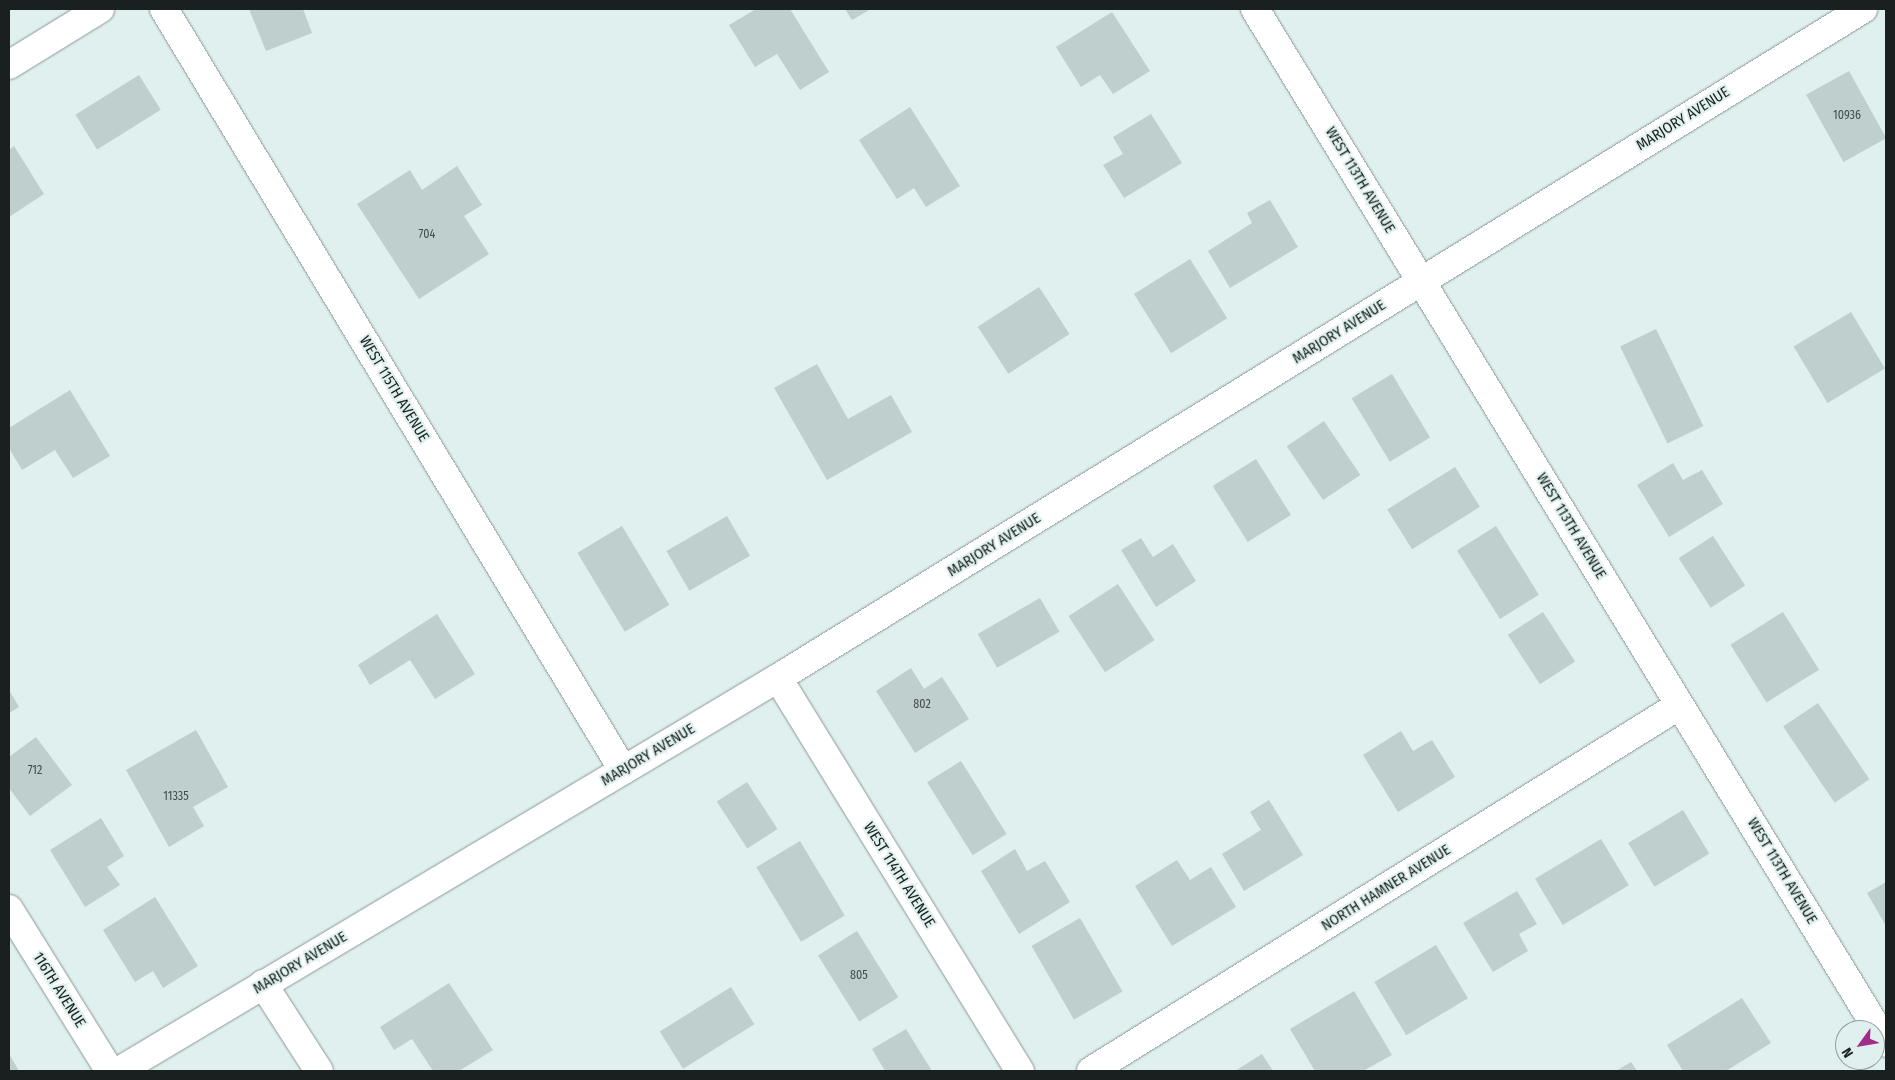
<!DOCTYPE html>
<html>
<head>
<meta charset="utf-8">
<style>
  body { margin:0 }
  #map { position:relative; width:1895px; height:1080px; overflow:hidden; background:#dff0ee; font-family:"Fira Sans Condensed",sans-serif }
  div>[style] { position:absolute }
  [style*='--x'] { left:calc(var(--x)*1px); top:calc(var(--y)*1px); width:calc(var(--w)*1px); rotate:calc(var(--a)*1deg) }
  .building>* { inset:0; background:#becfcd; transform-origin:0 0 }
  .roads { filter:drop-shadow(0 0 1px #889896) drop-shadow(0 0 1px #889896) }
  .minor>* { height:28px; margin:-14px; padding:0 14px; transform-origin:14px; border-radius:14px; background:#fff }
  span { translate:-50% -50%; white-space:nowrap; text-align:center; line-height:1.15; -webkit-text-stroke:4px #dff0ee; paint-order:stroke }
  .number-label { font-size:12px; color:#434c4a }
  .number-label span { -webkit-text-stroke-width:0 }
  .street-label { font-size:15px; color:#1a201f }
  .frame { position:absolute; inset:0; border:10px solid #1a201f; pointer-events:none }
  .north { position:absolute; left:1835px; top:1020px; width:50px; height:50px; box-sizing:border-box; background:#dff0ee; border:1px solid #909d9b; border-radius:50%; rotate:238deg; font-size:14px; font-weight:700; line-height:20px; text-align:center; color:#1a201f }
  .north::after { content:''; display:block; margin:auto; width:18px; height:22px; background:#a22d86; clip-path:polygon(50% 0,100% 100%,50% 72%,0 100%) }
</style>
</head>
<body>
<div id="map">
  <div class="building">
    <div style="clip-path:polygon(249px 9px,303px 9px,312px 33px,266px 51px)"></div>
    <div style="clip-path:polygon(756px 9px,790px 9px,829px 72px,800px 90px,777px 54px,755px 67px,729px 25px)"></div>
    <div style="clip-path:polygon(845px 9px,871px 9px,852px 20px)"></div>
    <div style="clip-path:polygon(1112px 12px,1150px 71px,1113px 94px,1100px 75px,1081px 87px,1056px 47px)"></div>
    <div style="left:1849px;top:71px;width:77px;height:49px;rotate:61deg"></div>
    <div style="left:139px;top:75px;width:41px;height:75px;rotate:58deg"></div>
    <div style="clip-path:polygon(910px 107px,960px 186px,926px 207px,914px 188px,897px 199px,859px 140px)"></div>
    <div style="clip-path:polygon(1151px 114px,1182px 163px,1124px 198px,1103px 165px,1123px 154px,1113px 137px)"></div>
    <div style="clip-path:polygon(14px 146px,44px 194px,9px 217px,9px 150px)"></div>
    <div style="clip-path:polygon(457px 166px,482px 205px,464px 216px,489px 254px,419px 299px,357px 204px,410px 170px,422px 190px)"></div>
    <div style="clip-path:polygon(1270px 200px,1298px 247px,1230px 288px,1208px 251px,1252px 223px,1247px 213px)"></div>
    <div style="left:1190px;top:259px;width:70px;height:66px;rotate:58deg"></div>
    <div style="left:1039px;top:287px;width:56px;height:73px;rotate:57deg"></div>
    <div style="left:1851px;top:312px;width:66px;height:67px;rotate:59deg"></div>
    <div style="left:1656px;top:329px;width:108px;height:40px;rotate:64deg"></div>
    <div style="clip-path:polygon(817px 364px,848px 419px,891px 395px,912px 432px,827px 480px,774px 388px)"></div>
    <div style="left:1392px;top:374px;width:74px;height:47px;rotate:59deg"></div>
    <div style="clip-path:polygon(70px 390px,110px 456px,73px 478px,55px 450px,22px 470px,9px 448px,9px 428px)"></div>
    <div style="left:1324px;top:421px;width:65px;height:45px;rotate:56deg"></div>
    <div style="left:1256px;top:459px;width:66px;height:51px;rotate:58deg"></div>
    <div style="clip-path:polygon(1673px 463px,1683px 480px,1702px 470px,1723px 504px,1669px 537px,1637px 485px)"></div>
    <div style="left:1455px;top:467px;width:47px;height:80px;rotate:58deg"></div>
    <div style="left:727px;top:516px;width:46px;height:70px;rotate:60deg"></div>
    <div style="left:622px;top:526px;width:92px;height:52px;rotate:59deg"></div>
    <div style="left:1496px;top:526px;width:81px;height:46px;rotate:58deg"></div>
    <div style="left:1713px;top:536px;width:59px;height:41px;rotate:57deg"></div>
    <div style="clip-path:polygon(1141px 538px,1153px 557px,1173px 544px,1196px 581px,1156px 607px,1121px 550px)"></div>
    <div style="left:1118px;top:584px;width:67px;height:59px;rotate:57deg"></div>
    <div style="left:1040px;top:598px;width:39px;height:72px;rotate:60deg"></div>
    <div style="left:1543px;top:612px;width:59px;height:42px;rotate:57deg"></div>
    <div style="left:1783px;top:612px;width:68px;height:62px;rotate:58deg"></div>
    <div style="clip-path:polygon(437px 614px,475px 674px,435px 699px,410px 660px,370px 685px,358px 665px)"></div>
    <div style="clip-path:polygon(911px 668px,924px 689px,942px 677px,969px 719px,915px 753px,876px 691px)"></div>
    <div style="clip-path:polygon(9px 690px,19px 707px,9px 713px)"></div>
    <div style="left:1818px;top:703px;width:92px;height:42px;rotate:56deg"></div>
    <div style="clip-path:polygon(196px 730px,228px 787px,193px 807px,204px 826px,169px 847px,126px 770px)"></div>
    <div style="clip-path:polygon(1401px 731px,1413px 751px,1432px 740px,1455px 777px,1398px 812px,1363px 755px)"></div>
    <div style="clip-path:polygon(36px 737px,72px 785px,30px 816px,9px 788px,9px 757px)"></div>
    <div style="left:961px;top:761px;width:86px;height:40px;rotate:58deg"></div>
    <div style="left:747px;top:782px;width:56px;height:36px;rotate:57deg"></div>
    <div style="clip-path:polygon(1269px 800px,1303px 855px,1244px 891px,1222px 854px,1261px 830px,1250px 812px)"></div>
    <div style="left:1683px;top:810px;width:51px;height:64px;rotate:59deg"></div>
    <div style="clip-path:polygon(101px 818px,124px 856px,107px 867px,120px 885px,85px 907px,50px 850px)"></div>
    <div style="left:1601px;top:839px;width:54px;height:77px;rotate:59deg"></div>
    <div style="left:800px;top:841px;width:87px;height:51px;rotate:59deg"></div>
    <div style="clip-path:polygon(1015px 849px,1027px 871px,1045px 861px,1070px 902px,1019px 934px,981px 871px)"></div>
    <div style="clip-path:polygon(1177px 860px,1190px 880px,1211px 867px,1236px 907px,1172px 946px,1135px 886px)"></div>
    <div style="clip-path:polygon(1886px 882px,1886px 926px,1867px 893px)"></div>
    <div style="clip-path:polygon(1517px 891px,1537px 924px,1519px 934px,1528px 951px,1493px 972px,1463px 923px)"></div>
    <div style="clip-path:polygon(155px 897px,198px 966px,163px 988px,153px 971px,135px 982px,103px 930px)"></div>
    <div style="left:1080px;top:918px;width:85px;height:56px;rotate:60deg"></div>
    <div style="left:857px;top:931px;width:78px;height:46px;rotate:58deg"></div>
    <div style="left:1436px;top:945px;width:62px;height:72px;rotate:59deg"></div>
    <div style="clip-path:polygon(449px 983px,493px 1050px,459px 1071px,433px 1071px,412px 1039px,394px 1050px,380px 1027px)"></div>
    <div style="left:731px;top:987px;width:44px;height:84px;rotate:58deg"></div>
    <div style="clip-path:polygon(1354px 991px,1392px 1055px,1363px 1071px,1315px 1071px,1290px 1029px)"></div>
    <div style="clip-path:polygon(1742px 998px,1771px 1043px,1726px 1071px,1683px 1071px,1667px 1045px)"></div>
    <div style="clip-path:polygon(906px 1029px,932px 1071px,885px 1071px,872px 1049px)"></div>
    <div style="clip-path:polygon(9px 1054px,19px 1071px,9px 1071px)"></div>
    <div style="clip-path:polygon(1262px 1054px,1273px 1071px,1235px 1071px)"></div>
    <div style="clip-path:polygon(1631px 1062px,1637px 1071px,1616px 1071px)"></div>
  </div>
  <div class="roads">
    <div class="minor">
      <div style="--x:164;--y:9;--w:889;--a:58.9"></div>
      <div style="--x:1255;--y:9;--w:1211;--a:58.61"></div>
      <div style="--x:9;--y:65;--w:107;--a:-31.6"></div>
      <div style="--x:778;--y:678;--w:462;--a:58.4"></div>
      <div style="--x:9;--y:909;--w:191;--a:58.1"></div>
      <div style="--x:263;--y:984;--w:103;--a:57.2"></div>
      <div style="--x:119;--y:1071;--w:767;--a:-30.81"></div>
      <div style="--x:778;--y:678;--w:1275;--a:-31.66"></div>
      <div style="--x:1091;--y:1071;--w:693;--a:-31.86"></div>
    </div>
  </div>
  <div class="number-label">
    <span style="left:1847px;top:116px">10936</span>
    <span style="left:427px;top:235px">704</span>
    <span style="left:922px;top:705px">802</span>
    <span style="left:35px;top:771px">712</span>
    <span style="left:176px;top:797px">11335</span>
    <span style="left:859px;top:976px">805</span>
  </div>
  <div class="street-label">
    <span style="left:1683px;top:119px;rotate:-32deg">MARJORY AVENUE</span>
    <span style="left:1360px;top:180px;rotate:59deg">WEST 113TH AVENUE</span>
    <span style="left:1339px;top:332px;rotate:-32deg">MARJORY AVENUE</span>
    <span style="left:394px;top:389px;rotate:59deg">WEST 115TH AVENUE</span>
    <span style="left:1571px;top:526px;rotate:59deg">WEST 113TH AVENUE</span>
    <span style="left:994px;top:545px;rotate:-32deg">MARJORY AVENUE</span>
    <span style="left:648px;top:755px;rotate:-31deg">MARJORY AVENUE</span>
    <span style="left:1782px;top:871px;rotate:59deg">WEST 113TH AVENUE</span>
    <span style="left:899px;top:875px;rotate:58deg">WEST 114TH AVENUE</span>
    <span style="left:1386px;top:888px;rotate:-32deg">NORTH HAMNER AVENUE</span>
    <span style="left:300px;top:963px;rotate:-31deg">MARJORY AVENUE</span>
    <span style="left:59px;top:990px;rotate:58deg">116TH AVENUE</span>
  </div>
  <div class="frame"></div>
  <div class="north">N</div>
</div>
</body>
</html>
